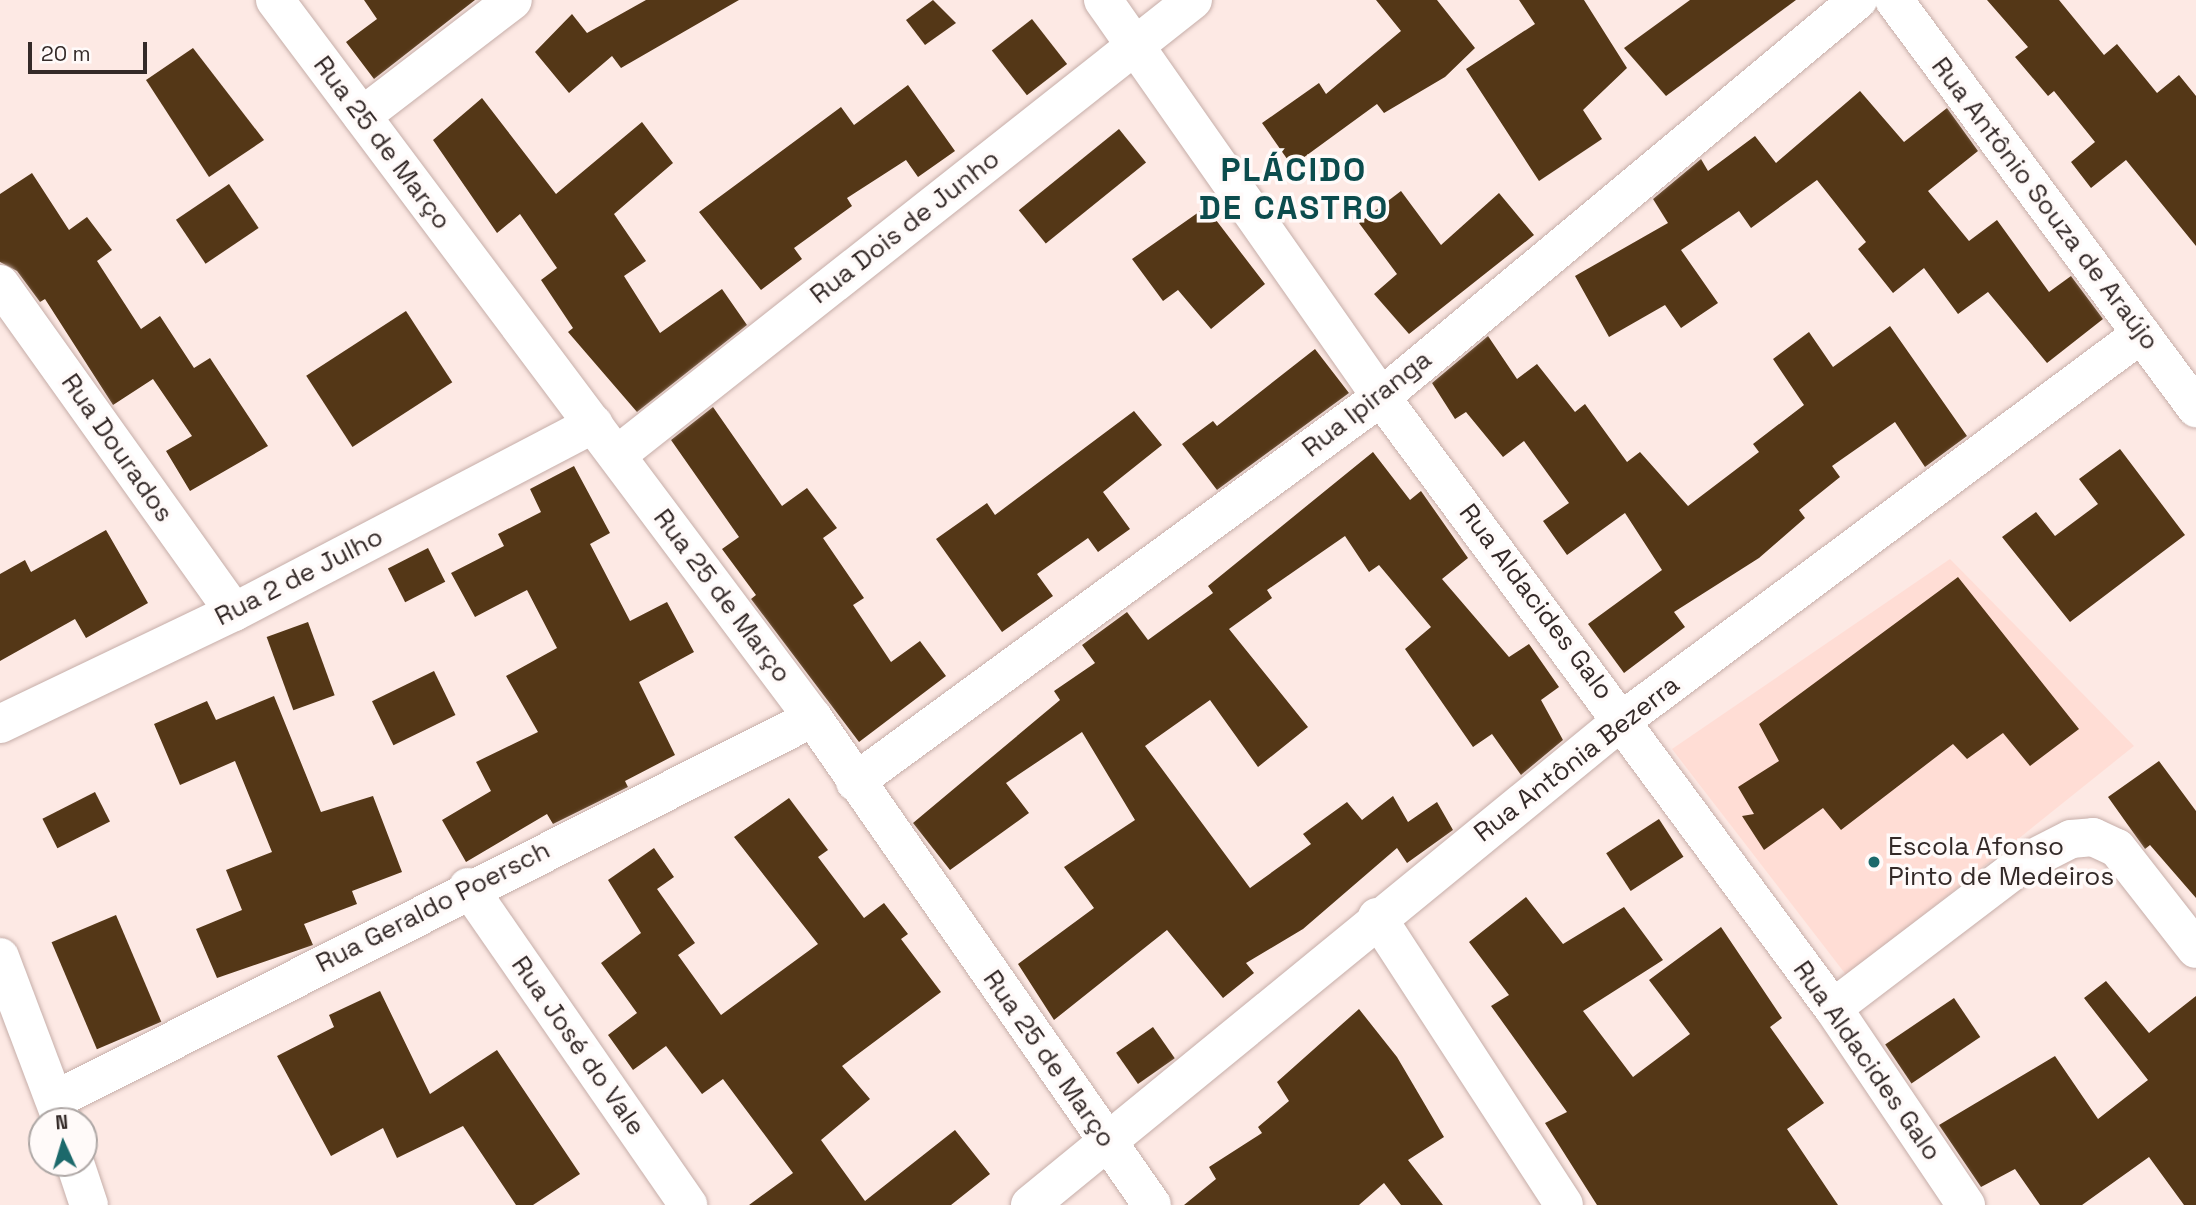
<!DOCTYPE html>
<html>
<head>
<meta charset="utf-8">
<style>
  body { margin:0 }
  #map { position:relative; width:2196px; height:1205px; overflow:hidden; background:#fde9e4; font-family:"Space Grotesk",sans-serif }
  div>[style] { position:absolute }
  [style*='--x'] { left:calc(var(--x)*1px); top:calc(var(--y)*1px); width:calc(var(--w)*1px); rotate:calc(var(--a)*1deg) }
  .built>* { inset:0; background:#ffddd5 }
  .building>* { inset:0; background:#543717; transform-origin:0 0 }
  .roads { filter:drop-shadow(0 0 2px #c6aea9) drop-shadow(0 0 2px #c6aea9) }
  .street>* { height:38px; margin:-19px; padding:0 19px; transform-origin:19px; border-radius:19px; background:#fff }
  .dots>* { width:19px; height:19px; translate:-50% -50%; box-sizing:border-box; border:4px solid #fffaf9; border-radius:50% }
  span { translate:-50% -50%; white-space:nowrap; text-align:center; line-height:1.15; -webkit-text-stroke:7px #fffaf9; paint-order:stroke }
  .street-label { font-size:26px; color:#342a28 }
  .poi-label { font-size:26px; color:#342a28 }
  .left { translate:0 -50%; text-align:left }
  .district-label { font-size:33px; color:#0c4c4d; font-weight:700; letter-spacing:2px }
  .north { position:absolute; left:28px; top:1107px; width:70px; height:70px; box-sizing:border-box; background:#fffaf9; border:2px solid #aea7a5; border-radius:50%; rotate:356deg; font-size:19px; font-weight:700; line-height:28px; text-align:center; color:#342a28 }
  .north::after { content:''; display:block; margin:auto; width:24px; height:32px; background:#1c696b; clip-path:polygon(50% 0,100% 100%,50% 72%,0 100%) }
  .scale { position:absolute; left:28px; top:42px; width:119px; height:32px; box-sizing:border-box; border:4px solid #342a28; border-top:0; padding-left:9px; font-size:21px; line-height:24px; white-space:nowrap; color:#342a28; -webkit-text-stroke:5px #fffaf9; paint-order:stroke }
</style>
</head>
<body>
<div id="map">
  <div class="built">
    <div style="clip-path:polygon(1950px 559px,2134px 746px,1847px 976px,1672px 749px)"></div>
  </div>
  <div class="building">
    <div style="clip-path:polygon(364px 0,475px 0,374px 79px,346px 42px,377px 19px)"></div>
    <div style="clip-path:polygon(646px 0,739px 0,621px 68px,612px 56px,569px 93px,535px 52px,572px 14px,587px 33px)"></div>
    <div style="clip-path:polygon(933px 0,956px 23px,925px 45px,906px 20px)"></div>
    <div style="clip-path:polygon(1376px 0,1437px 0,1475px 48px,1445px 77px,1384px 113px,1377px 104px,1292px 166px,1262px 123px,1319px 83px,1326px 94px,1401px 31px)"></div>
    <div style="clip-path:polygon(1519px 0,1584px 0,1627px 68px,1583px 110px,1602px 139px,1539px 181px,1466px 69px,1535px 24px)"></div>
    <div style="clip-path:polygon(1690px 0,1796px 0,1666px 96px,1624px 48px)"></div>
    <div style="clip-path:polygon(1987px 0,2059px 0,2104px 55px,2117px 44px,2157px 93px,2179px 75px,2196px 96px,2196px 246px,2126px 160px,2091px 188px,2071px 162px,2095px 142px,2054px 91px,2048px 96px,2015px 57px,2028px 47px)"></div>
    <div style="left:1032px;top:19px;width:57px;height:51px;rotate:52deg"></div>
    <div style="clip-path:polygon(193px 48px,264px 140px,209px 177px,146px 80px)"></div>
    <div style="clip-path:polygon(908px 85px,955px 151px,918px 177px,906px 160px,847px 198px,852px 206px,794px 248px,802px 259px,761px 290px,699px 212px,841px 107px,854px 125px)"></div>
    <div style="clip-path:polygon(1860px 91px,1904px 142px,1947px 108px,1978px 151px,1928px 191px,1969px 241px,1997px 220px,2049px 292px,2071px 276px,2103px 319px,2047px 363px,1988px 292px,1958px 314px,1924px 268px,1893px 293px,1858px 249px,1866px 242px,1817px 180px,1751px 228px,1739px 211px,1681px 250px,1718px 303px,1681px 328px,1665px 305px,1609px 337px,1575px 276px,1668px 223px,1653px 199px,1701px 159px,1708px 171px,1755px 136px,1776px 163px)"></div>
    <div style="clip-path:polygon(482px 98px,556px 194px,642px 122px,673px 163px,614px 214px,646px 261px,624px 276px,660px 333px,722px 289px,747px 325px,637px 412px,568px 332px,573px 328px,541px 280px,557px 268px,520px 214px,497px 233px,433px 140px)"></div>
    <div style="left:1119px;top:129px;width:43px;height:129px;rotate:51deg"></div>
    <div style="clip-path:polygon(32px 173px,69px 230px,87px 217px,112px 250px,97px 261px,141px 329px,160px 316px,194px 368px,210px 358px,268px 446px,190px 491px,166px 451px,192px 436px,153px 379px,113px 405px,45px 299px,40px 302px,17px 271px,0 262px,0 194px)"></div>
    <div style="left:229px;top:184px;width:53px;height:64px;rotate:56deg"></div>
    <div style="clip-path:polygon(1401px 191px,1441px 245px,1499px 193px,1534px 235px,1409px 334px,1374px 294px,1397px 274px,1359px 223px)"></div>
    <div style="clip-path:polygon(1206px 207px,1265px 284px,1211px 329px,1178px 290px,1163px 301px,1132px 259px)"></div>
    <div style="left:406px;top:311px;width:85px;height:119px;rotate:57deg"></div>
    <div style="clip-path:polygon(1890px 326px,1967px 436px,1925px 467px,1895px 422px,1832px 466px,1840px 477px,1799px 510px,1805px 518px,1759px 558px,1674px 612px,1685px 627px,1624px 673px,1588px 624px,1662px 570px,1625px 513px,1567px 555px,1543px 521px,1569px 503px,1524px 441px,1503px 457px,1466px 412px,1455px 419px,1432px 383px,1488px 336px,1517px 379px,1537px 364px,1575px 412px,1585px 404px,1627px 462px,1640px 452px,1688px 506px,1759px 452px,1753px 444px,1804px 405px,1773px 359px,1809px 332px,1833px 367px)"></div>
    <div style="clip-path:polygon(1315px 349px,1349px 393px,1217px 490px,1182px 444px,1213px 421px,1217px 426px)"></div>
    <div style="clip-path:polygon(713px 407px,782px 506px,807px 488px,837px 528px,823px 538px,864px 598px,853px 605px,891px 662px,920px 641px,946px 676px,859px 742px,751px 599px,756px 595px,722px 549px,739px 537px,671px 440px)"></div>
    <div style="clip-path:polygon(1134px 411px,1162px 445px,1103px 492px,1130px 529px,1098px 552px,1088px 538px,1037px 574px,1053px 596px,1002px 632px,936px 539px,987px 503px,995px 515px)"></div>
    <div style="clip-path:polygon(2120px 449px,2185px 535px,2070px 622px,2002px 537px,2036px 512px,2055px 536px,2098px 504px,2079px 479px)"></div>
    <div style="clip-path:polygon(1373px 452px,1410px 500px,1421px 491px,1468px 558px,1442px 579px,1509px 657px,1529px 644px,1559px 687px,1541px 700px,1563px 740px,1521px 775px,1492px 734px,1473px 747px,1405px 649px,1431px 627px,1379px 565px,1369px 572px,1345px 536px,1267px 590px,1272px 598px,1229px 629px,1308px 727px,1258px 767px,1210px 700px,1145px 746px,1250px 888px,1311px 844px,1303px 834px,1347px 802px,1362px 820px,1393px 796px,1408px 822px,1437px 802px,1453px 830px,1407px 863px,1397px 848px,1303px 929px,1246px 963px,1254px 973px,1223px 998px,1167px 930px,1054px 1020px,1018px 964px,1094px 908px,1064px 867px,1135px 820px,1082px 732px,1006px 783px,1029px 813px,950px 870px,913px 823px,1060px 700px,1054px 691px,1095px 663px,1082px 645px,1127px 612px,1148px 640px,1213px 593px,1208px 586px)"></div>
    <div style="clip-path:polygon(574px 466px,610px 533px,590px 544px,630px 621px,667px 602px,694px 652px,639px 682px,675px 755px,625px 781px,628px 787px,553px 824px,547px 814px,466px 862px,442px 820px,491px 791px,476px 762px,538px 732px,506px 676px,557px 648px,527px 590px,475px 617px,451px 573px,504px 546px,498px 534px,541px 512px,530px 489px)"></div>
    <div style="clip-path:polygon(106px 530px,148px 603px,86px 638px,75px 619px,0 661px,0 574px,25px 560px,31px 572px)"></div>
    <div style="left:428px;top:548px;width:38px;height:45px;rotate:63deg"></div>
    <div style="clip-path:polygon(1958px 577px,2079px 729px,2030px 766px,2003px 733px,1967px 759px,1953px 744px,1841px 830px,1823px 808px,1764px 850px,1742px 816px,1754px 814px,1738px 787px,1779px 761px,1759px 724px)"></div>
    <div style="left:308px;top:622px;width:78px;height:44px;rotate:70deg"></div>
    <div style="left:434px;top:671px;width:49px;height:69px;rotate:64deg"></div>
    <div style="clip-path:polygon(274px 696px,321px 812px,373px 796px,402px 872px,352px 891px,357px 904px,304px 924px,313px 945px,217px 978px,196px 929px,242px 910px,226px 870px,272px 852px,235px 761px,180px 785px,154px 724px,207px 701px,216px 720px)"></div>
    <div style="clip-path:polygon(2159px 761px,2196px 811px,2196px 898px,2150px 845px,2145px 849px,2108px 797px)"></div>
    <div style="left:95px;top:792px;width:33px;height:59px;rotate:63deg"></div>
    <div style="clip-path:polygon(789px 798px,828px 850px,818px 857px,864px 918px,884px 903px,908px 934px,901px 939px,941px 992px,842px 1066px,870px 1099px,821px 1140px,865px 1201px,955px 1130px,990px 1174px,951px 1205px,749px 1205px,793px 1173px,723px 1079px,702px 1094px,666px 1046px,633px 1070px,608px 1035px,637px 1013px,601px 963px,641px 933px,608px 880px,654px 848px,674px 877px,657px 889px,695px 943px,678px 955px,721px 1015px,818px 944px,734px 837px)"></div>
    <div style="left:1659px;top:819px;width:45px;height:63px;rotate:57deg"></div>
    <div style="clip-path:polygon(1526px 897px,1563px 944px,1624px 907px,1663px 960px,1583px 1011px,1633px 1077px,1690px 1034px,1649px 980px,1721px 927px,1782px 1018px,1770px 1027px,1824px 1103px,1787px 1129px,1838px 1205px,1597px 1205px,1545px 1123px,1567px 1112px,1491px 1006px,1509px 995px,1469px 942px)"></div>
    <div style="left:116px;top:915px;width:116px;height:70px;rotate:67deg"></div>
    <div style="clip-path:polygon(2106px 981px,2149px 1033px,2196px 996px,2196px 1205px,2184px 1205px,2149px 1157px,2082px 1205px,2040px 1205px,2015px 1169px,1981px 1187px,1939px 1125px,2055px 1056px,2098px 1119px,2148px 1080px,2084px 998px)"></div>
    <div style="clip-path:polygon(380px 991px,430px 1094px,497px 1050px,580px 1174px,533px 1205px,516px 1205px,463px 1126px,397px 1158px,383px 1128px,331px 1156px,277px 1056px,334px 1027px,329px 1015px)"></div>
    <div style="left:1954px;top:998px;width:47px;height:83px;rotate:56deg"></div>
    <div style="clip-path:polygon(1359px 1009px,1397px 1057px,1444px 1137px,1408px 1160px,1443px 1205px,1401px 1205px,1384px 1183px,1359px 1205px,1184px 1205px,1216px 1179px,1209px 1167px,1262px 1133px,1258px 1127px,1289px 1101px,1277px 1082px)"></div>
    <div style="left:1153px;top:1027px;width:38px;height:45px;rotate:55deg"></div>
  </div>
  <div class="roads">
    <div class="street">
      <div style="--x:275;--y:0;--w:897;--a:53.16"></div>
      <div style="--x:813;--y:718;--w:593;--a:55.16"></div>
      <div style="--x:1103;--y:0;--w:485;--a:55"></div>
      <div style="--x:1381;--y:397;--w:760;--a:53.51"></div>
      <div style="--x:1833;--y:1008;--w:238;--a:56"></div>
      <div style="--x:1894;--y:0;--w:508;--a:53.49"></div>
      <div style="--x:362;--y:116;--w:190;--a:-37.5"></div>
      <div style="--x:0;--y:284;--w:403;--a:54.5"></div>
      <div style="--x:617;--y:455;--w:734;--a:-38.31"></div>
      <div style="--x:0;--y:724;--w:259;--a:-25.6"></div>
      <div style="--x:234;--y:612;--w:406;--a:-27.6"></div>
      <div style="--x:855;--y:782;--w:652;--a:-36.2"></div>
      <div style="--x:1381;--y:397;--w:621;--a:-39.77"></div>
      <div style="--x:468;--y:887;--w:387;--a:55.3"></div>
      <div style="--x:1377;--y:917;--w:343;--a:57"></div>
      <div style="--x:0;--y:957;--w:175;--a:69.3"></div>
      <div style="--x:1833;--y:1008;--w:238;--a:-37.3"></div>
      <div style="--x:2022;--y:864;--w:55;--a:-27"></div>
      <div style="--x:2071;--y:839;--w:22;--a:-5"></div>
      <div style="--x:2093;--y:837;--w:26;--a:25"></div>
      <div style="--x:2117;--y:848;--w:128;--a:52"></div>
      <div style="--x:55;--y:1100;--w:849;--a:-26.75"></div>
      <div style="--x:75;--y:1163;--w:44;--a:71.6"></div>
      <div style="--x:1030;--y:1205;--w:767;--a:-39.29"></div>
      <div style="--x:1624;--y:719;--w:645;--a:-36.67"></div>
    </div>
  </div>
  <div class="dots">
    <div style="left:1874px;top:862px;background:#1c696b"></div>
  </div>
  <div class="street-label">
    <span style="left:382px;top:143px;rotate:53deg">Rua 25 de Março</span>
    <span style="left:2045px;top:204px;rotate:53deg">Rua Antônio Souza de Araújo</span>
    <span style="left:905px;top:227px;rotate:-38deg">Rua Dois de Junho</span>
    <span style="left:1367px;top:404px;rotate:-38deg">Rua Ipiranga</span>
    <span style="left:117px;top:448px;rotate:55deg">Rua Dourados</span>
    <span style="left:299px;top:577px;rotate:-27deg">Rua 2 de Julho</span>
    <span style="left:722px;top:596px;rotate:53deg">Rua 25 de Março</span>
    <span style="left:1536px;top:602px;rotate:53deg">Rua Aldacides Galo</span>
    <span style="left:1577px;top:759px;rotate:-38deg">Rua Antônia Bezerra</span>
    <span style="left:433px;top:907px;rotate:-27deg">Rua Geraldo Poersch</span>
    <span style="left:578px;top:1046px;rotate:55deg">Rua José do Vale</span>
    <span style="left:1049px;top:1059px;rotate:55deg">Rua 25 de Março</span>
    <span style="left:1867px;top:1061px;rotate:55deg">Rua Aldacides Galo</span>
  </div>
  <div class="poi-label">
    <span class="left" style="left:1888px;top:862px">Escola Afonso<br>Pinto de Medeiros</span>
  </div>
  <div class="district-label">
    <span style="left:1294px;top:190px">PLÁCIDO<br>DE CASTRO</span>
  </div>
  <div class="north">N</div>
  <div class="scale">20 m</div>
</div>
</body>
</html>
